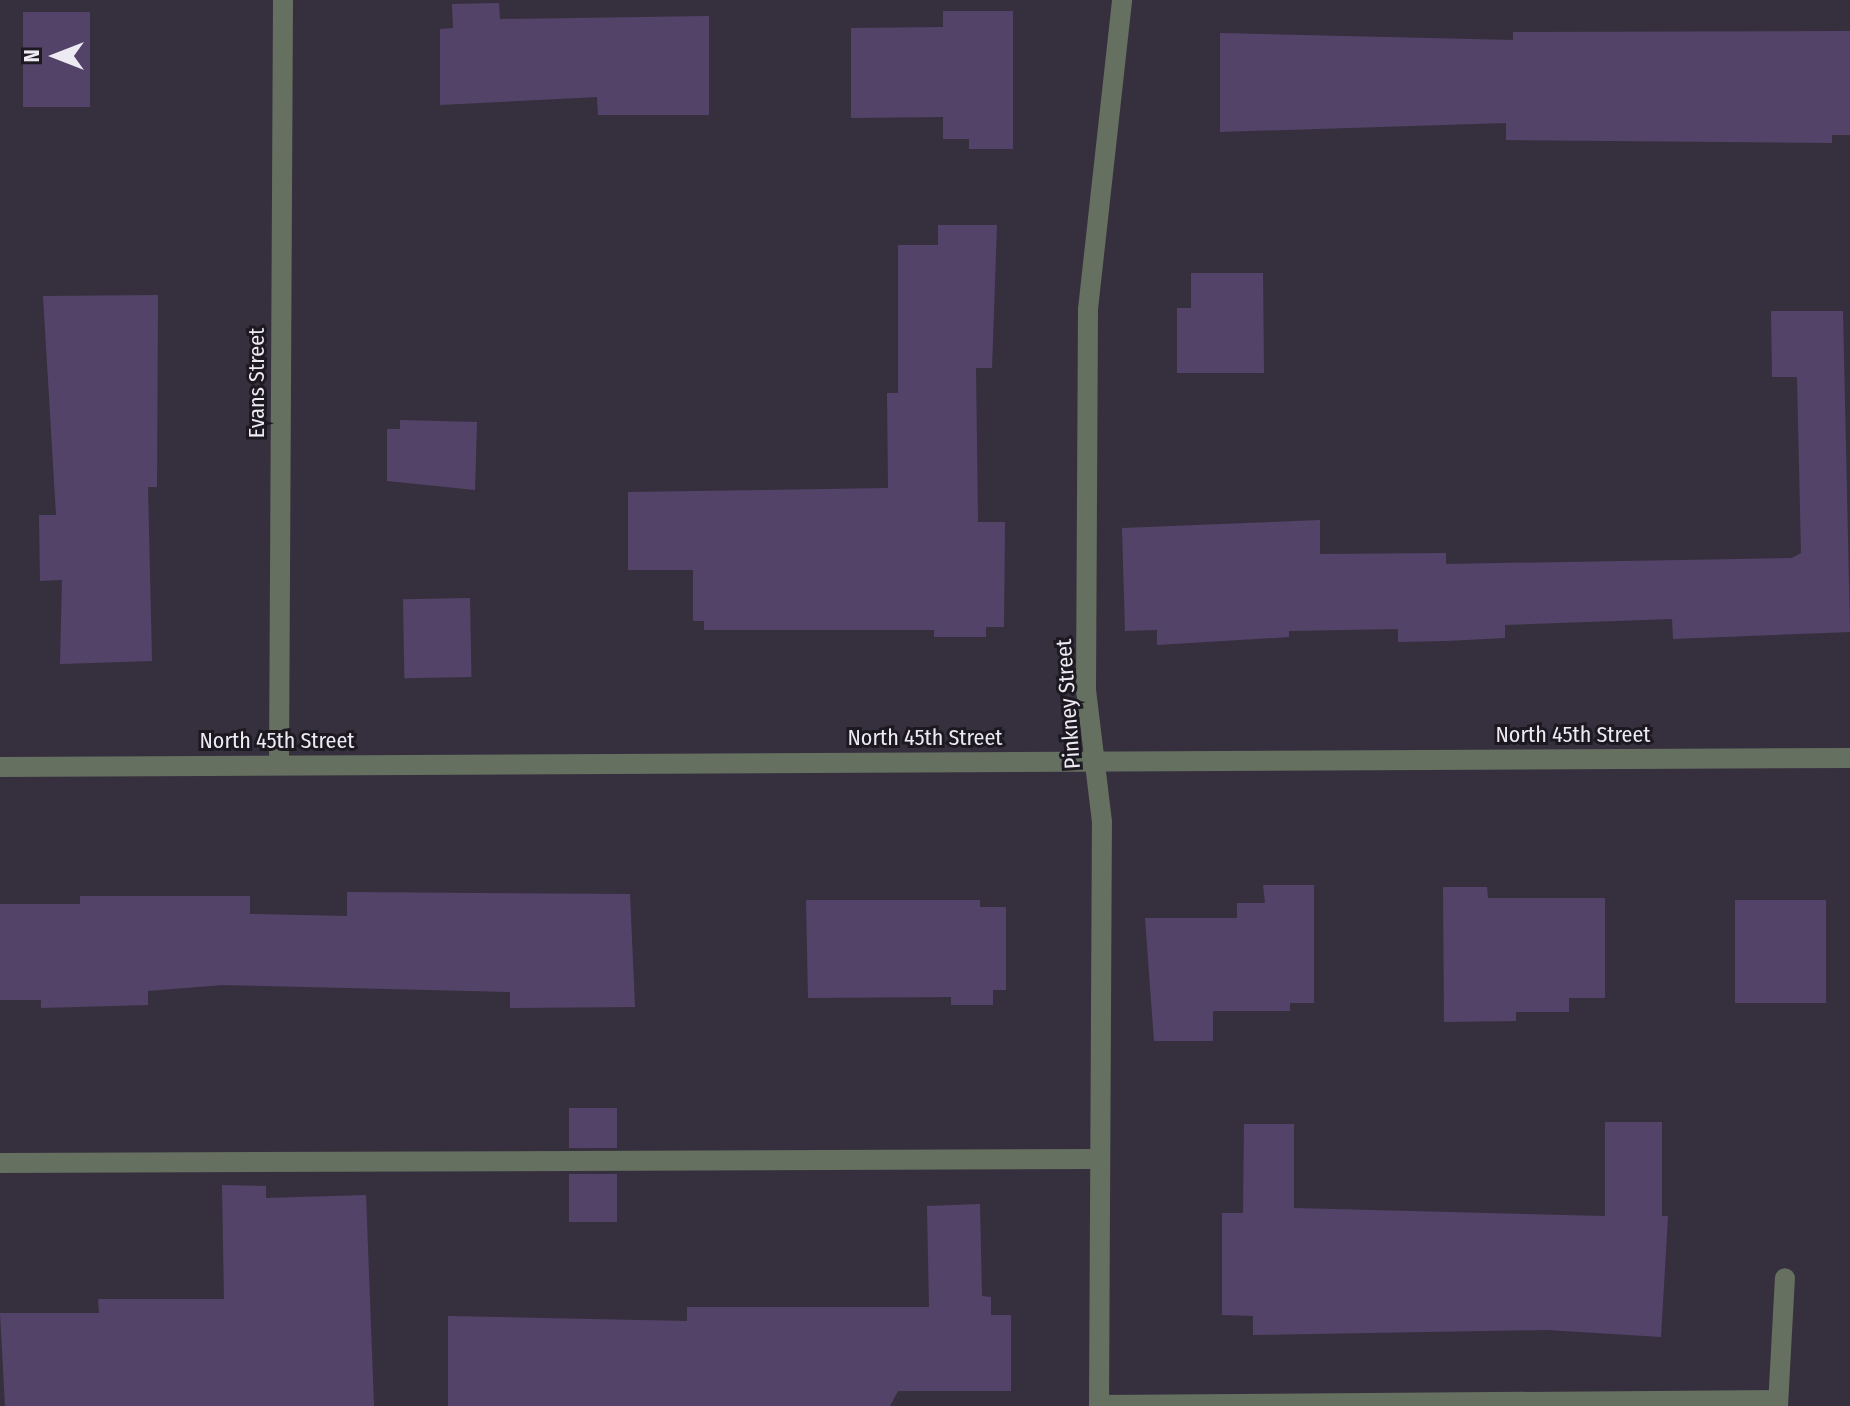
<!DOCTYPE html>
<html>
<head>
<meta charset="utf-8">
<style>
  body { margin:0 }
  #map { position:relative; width:1850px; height:1406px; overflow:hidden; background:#36303e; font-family:"Fira Sans Condensed",sans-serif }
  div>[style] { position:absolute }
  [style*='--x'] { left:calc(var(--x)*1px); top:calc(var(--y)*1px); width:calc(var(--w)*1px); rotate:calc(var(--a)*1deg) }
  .building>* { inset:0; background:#544369; transform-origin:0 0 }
  .service>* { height:20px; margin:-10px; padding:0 10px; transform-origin:10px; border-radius:10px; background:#657060 }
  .minor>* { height:20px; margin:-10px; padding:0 10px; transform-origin:10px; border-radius:10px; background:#657060 }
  span { translate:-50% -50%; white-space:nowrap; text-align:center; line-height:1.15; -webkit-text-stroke:6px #1c1920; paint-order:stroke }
  .street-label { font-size:22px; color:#eeeaf3 }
  .north { position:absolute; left:16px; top:16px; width:80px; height:80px; -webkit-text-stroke:6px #1c1920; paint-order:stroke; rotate:270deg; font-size:22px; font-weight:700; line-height:32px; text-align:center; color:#eeeaf3 }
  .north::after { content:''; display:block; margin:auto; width:28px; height:36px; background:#eeeaf3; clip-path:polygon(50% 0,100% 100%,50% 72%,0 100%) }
</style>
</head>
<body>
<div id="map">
  <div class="building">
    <div style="clip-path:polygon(499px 3px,500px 19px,709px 16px,709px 115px,598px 115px,597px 97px,440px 105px,440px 29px,453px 28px,452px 4px)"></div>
    <div style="clip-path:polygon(943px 11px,1013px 11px,1013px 149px,969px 149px,969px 139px,943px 139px,943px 117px,851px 118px,851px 28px,943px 27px)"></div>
    <div style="left:23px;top:12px;width:67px;height:95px"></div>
    <div style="clip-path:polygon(1850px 31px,1850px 135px,1832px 135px,1832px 143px,1506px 140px,1506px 123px,1220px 132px,1220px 33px,1513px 40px,1513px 32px)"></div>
    <div style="clip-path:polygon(938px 225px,997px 225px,992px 368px,976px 368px,978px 522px,1005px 522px,1004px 627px,986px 627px,986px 637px,934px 637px,934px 630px,704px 630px,704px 621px,693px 621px,693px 570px,628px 570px,628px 492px,888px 488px,887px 393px,898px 393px,898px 245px,938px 245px)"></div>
    <div style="clip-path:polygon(1191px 273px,1263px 273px,1264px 373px,1177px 373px,1177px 308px,1191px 308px)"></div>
    <div style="clip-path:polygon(158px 295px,157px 487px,148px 487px,152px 661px,60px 664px,62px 580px,40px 581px,39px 515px,56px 515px,43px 296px)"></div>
    <div style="clip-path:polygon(1771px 311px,1843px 311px,1850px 632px,1673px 639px,1672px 619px,1505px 625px,1505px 638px,1446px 641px,1398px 642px,1398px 629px,1289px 631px,1289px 637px,1157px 645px,1157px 630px,1125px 631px,1122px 528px,1320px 520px,1320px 554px,1446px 553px,1446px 564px,1792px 558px,1801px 553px,1797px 377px,1772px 377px)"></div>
    <div style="clip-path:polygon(400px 420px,477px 422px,475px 490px,387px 481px,387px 429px,400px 429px)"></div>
    <div style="left:470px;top:598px;width:79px;height:67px;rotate:89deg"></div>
    <div style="clip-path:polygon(1263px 885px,1314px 885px,1314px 1003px,1290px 1003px,1290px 1011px,1213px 1011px,1213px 1041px,1154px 1041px,1145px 918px,1237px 918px,1237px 903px,1265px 903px)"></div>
    <div style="clip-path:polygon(1443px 887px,1487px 887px,1488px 898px,1605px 898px,1605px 998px,1569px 998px,1569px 1012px,1516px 1012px,1516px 1021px,1444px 1022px)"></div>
    <div style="clip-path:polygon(347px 892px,630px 894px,635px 1007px,510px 1008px,510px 992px,223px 985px,148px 991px,148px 1005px,41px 1008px,41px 1000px,0 1000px,0 904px,80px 904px,80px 896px,250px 896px,250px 914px,347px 916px)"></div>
    <div style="clip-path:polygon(806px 900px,980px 900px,980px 907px,1006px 907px,1006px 990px,993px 990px,993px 1005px,951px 1005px,951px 997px,808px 998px)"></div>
    <div style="left:1735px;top:900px;width:91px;height:103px"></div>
    <div style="left:569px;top:1108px;width:48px;height:40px"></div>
    <div style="clip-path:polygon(1605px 1122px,1662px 1122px,1662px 1216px,1668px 1216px,1661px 1337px,1547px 1330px,1253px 1335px,1253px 1316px,1222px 1315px,1222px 1213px,1243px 1213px,1244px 1124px,1294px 1124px,1294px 1208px,1605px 1216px)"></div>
    <div style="left:569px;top:1174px;width:48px;height:48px"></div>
    <div style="clip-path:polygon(222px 1185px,266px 1186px,266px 1198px,366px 1195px,374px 1406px,5px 1406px,0 1313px,99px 1313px,98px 1299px,224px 1299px)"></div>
    <div style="clip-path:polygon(980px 1204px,982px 1296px,991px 1297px,991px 1315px,1011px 1315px,1011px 1391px,898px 1391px,890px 1406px,448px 1406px,448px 1316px,687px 1321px,687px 1307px,929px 1307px,927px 1206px)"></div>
  </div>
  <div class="service">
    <div style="--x:0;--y:1163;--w:1100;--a:-0.21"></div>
  </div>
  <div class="minor">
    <div style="--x:279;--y:765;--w:765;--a:-89.7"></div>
    <div style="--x:0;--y:767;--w:1850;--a:-0.28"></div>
    <div style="--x:1099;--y:1405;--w:679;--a:-0.42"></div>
    <div style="--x:1099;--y:1406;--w:584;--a:-89.71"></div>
    <div style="--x:1102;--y:822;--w:133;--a:-96.9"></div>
    <div style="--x:1086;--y:690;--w:381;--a:-89.7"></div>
    <div style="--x:1088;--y:309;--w:311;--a:-83.7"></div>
    <div style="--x:1778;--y:1406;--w:128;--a:-86.9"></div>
  </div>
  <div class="street-label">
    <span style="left:257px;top:383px;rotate:-90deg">Evans Street</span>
    <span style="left:1068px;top:704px;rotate:-94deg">Pinkney Street</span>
    <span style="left:1573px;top:735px">North 45th Street</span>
    <span style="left:925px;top:738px">North 45th Street</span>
    <span style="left:277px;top:741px">North 45th Street</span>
  </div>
  <div class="north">N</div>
</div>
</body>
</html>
